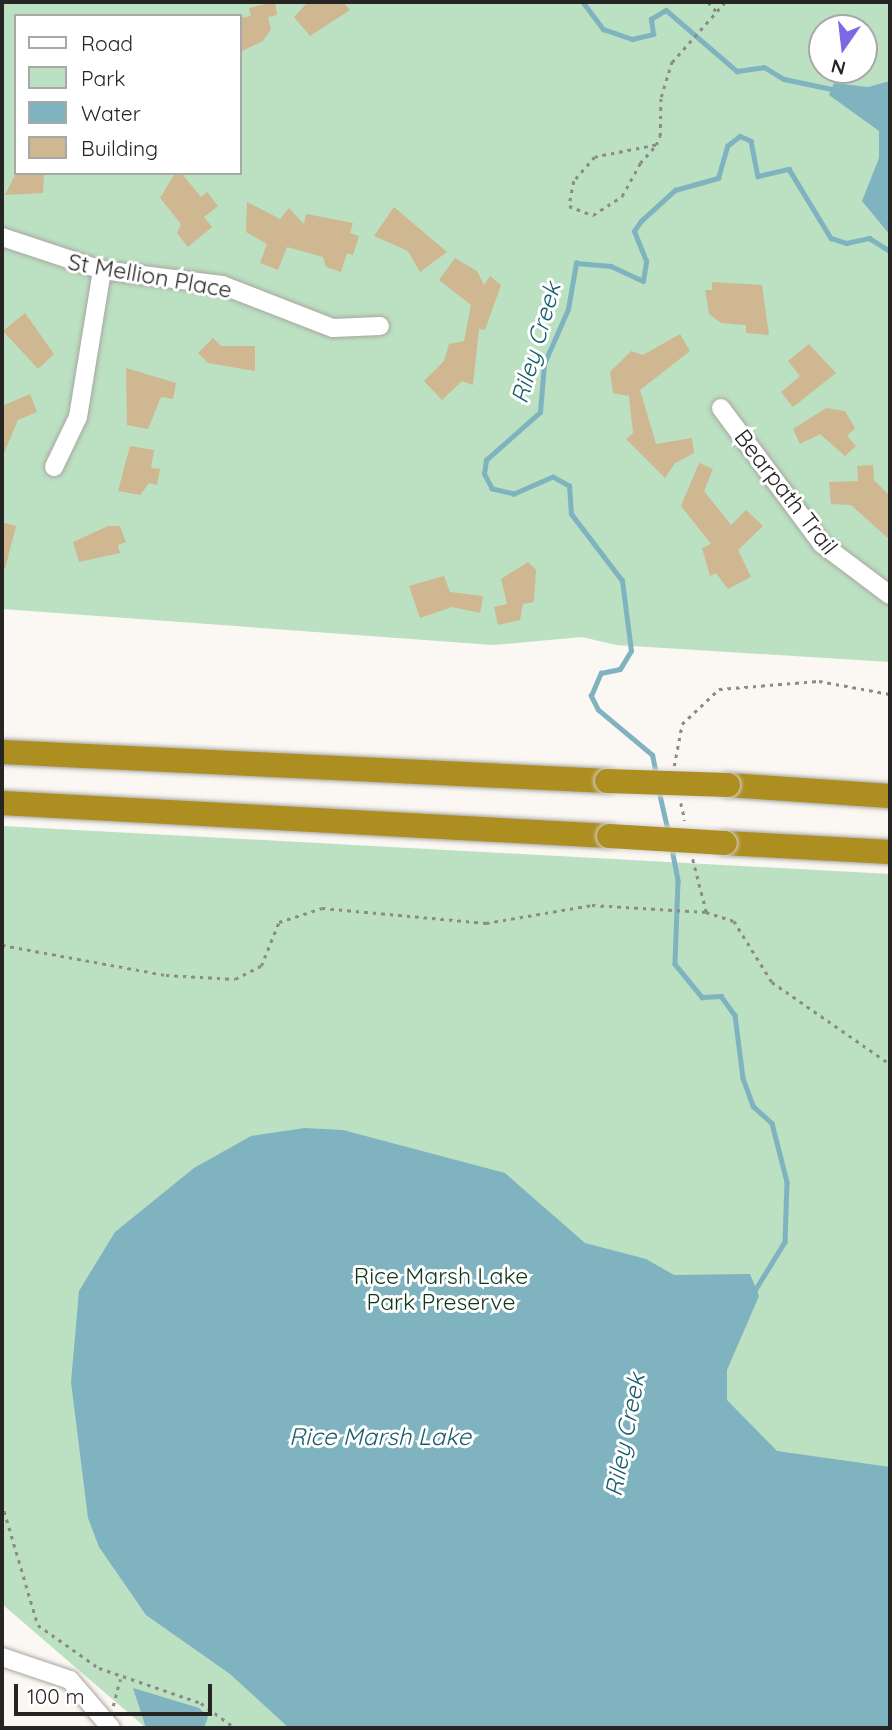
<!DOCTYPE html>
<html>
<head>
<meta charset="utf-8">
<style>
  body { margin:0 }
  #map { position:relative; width:892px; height:1730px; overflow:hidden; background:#fbf7f2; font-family:Quicksand,sans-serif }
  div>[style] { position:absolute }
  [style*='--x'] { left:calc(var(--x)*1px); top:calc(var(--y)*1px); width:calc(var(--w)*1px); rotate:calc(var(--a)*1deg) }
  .green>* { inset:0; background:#bbe0c2 }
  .water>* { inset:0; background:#7fb3c0 }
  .stream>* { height:4.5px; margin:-2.25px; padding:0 2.25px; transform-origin:2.25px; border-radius:2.25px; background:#7fb3c0 }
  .building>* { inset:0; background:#cfb791 }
  .path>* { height:2.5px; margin-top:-1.25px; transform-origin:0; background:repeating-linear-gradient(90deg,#8d8b87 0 3.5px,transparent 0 8.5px) }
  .roads { filter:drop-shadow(0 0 2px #a9a6a0) drop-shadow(0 0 2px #a9a6a0) }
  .minor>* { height:18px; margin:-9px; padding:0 9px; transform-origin:9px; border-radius:9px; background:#fff }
  .highway>* { height:24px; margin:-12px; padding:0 12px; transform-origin:12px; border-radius:12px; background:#ad8e20 }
  .bridges { filter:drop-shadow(0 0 2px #d4d3d3) drop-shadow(0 0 2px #d4d3d3) }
  .highway-bridge>* { height:24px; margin:-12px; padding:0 12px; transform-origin:12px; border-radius:12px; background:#ad8e20 }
  span { translate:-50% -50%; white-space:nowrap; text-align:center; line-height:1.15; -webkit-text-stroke:6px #fff; paint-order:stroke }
  .street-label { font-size:23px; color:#262523 }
  .park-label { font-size:23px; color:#0d381b }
  .water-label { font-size:24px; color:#165d6b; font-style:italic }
  .frame { position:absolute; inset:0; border:4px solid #262523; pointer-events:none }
  .legend { position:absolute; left:14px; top:14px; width:228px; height:161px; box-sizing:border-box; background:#fff; border:2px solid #a8a8a7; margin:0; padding:9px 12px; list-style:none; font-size:21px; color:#262523 }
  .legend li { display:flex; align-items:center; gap:14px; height:35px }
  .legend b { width:35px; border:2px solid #a8a8a7 }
  .north { position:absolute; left:808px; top:14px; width:70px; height:70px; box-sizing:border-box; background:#fff; border:2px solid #a8a8a7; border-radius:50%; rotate:194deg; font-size:19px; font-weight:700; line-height:28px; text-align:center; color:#262523 }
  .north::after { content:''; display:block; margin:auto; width:24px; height:32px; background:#7b69e4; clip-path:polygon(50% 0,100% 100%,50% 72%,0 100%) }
  .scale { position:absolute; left:14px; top:1684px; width:198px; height:32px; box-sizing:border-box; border:4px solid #262523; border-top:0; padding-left:9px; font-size:21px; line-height:24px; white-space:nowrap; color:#262523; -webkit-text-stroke:5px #fff; paint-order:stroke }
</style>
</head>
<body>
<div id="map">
  <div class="green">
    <div style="clip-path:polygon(evenodd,2px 2px,890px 2px,890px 662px,616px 645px,582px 637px,493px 645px,2px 609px,2px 2px,16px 16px,240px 16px,240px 173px,16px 173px,16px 16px,2px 2px,822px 28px,864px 28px,864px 70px,822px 70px,822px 28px)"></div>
    <div style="clip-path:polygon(2px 826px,890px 874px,890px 1728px,146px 1728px,2px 1604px)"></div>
  </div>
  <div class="water">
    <div style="clip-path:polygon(890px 81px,890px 235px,862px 201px,879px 158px,879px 131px,829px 95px,834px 83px,868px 87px)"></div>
    <div style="clip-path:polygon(305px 1128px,343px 1130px,505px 1173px,585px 1243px,646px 1259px,674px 1275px,750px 1274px,759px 1296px,727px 1370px,727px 1400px,777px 1451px,890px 1467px,890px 1728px,289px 1728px,230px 1674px,146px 1615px,99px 1547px,88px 1518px,71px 1382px,79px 1291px,115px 1232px,194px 1168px,251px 1136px)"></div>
    <div style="clip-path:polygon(133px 1688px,199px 1708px,208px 1717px,204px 1728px,146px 1728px)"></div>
  </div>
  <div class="stream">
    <div style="--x:583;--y:2;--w:34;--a:53"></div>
    <div style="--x:603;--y:29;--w:31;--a:19"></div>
    <div style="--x:632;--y:39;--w:22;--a:-13"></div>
    <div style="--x:653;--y:34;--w:15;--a:-98"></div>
    <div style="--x:651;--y:19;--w:17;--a:-31"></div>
    <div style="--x:666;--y:10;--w:94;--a:40.7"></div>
    <div style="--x:737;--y:71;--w:27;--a:-8"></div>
    <div style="--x:764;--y:67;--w:23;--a:31"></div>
    <div style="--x:784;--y:79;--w:53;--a:11.9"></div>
    <div style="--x:656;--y:775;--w:20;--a:-101"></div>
    <div style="--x:652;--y:755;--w:70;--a:-140.2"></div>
    <div style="--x:598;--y:710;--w:16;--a:-117"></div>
    <div style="--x:591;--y:696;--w:25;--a:-67"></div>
    <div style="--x:601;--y:673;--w:19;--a:-12"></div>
    <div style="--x:620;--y:669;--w:21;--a:-59"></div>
    <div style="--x:631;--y:651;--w:71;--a:-97.3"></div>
    <div style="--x:622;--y:581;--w:84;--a:-127.3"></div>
    <div style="--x:571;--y:514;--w:28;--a:-94"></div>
    <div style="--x:569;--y:486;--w:18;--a:-151"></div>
    <div style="--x:553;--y:477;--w:43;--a:156.4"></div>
    <div style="--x:514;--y:494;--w:23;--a:-167"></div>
    <div style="--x:492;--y:489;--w:17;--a:-118"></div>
    <div style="--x:484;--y:474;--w:14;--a:-82"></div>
    <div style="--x:486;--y:460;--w:72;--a:-41.6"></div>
    <div style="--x:540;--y:412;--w:48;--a:-85.2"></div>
    <div style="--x:544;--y:364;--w:60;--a:-66.4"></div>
    <div style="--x:568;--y:309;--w:47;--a:-80.1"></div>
    <div style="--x:576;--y:263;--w:35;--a:5"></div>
    <div style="--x:611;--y:266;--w:35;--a:25"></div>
    <div style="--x:643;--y:281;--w:20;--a:-81"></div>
    <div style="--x:646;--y:261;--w:32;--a:-112"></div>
    <div style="--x:634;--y:231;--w:12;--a:-55"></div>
    <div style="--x:641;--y:221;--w:46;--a:-42.4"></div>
    <div style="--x:675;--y:190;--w:45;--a:-15.6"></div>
    <div style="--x:718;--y:178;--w:33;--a:-74"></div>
    <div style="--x:727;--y:146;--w:16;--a:-38"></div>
    <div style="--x:740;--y:136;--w:12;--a:24"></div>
    <div style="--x:751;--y:141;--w:36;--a:79"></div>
    <div style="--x:758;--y:176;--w:32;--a:-13"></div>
    <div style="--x:789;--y:169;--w:81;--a:58.7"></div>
    <div style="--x:831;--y:238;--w:16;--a:18"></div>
    <div style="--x:846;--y:243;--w:24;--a:-12"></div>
    <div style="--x:869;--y:238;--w:25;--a:32"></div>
    <div style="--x:659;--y:791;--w:40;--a:77"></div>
    <div style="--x:672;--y:849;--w:33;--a:79"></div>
    <div style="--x:678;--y:881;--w:83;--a:92.1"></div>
    <div style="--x:675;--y:964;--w:43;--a:50.7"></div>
    <div style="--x:702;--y:997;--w:19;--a:-3"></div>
    <div style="--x:721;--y:996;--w:24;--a:54"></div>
    <div style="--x:735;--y:1015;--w:64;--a:82.8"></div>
    <div style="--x:743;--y:1078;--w:30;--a:70"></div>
    <div style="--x:753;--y:1106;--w:25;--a:42"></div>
    <div style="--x:772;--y:1123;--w:61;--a:75.7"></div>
    <div style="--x:787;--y:1182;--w:60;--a:91.9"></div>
    <div style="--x:785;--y:1242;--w:61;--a:121.6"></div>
  </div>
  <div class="building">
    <div style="clip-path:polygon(275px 2px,277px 15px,268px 17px,271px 29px,263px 41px,240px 52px,240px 18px,251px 16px,249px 8px)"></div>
    <div style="clip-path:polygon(308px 2px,343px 2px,350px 10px,310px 36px,294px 17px)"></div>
    <div style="clip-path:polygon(16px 173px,44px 173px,43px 193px,5px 195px)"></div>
    <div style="clip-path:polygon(174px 175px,183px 175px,201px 197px,207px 192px,218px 206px,204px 217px,212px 227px,188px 247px,177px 233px,181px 224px,160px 198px)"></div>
    <div style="clip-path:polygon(247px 202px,280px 219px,289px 208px,304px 224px,306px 214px,353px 223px,350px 233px,359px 236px,353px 255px,347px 253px,341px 272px,326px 267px,323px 257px,287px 247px,278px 270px,260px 263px,267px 244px,246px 232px)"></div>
    <div style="clip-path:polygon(394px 207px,447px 252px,420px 272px,408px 251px,374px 236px)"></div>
    <div style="clip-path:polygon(455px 258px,477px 271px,484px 285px,490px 276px,501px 285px,485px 330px,479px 329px,473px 385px,462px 381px,442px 400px,424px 381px,444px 361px,449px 344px,464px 341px,471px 305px,439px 280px)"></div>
    <div style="clip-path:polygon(712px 282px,762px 285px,769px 335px,746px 333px,746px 325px,721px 323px,709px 314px,705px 290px,712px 290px)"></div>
    <div style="clip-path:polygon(25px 313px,54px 354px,38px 369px,3px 331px)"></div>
    <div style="clip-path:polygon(680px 334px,690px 351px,640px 390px,656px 444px,692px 438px,694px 453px,675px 463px,665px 478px,626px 439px,633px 433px,629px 396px,613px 393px,610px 372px,631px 351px,643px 355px)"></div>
    <div style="clip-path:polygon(213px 338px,221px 346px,255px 346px,255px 371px,208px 363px,198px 353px)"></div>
    <div style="clip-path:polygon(809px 344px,836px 373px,793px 407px,781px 392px,800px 376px,788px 361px)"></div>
    <div style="clip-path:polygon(126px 368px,176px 383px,173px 399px,161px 397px,148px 429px,127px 425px)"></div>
    <div style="clip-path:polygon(30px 394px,37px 412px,18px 420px,2px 458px,2px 406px)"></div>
    <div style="clip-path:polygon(826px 408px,845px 411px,855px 428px,847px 436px,856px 446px,845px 456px,820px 434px,800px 444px,793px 429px)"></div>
    <div style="clip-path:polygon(130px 446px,154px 450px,151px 468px,160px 469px,157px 485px,149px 483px,140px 495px,118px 491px)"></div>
    <div style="clip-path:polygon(699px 463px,713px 469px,704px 491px,731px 525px,746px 510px,763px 526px,738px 550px,751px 577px,728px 589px,716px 573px,710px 576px,702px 548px,711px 544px,681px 506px)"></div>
    <div style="clip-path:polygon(873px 465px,874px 480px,890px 496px,890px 540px,851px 505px,831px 504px,829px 482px,858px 481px,857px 466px)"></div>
    <div style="clip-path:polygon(2px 522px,16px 526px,5px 569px,2px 568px)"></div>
    <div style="clip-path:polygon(108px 526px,120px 526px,126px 542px,118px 545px,120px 553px,79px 562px,73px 542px)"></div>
    <div style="clip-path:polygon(528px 562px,536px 570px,534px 602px,523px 604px,520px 620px,498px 625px,494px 607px,507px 604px,501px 579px)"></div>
    <div style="clip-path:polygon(444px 576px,450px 592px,483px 596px,480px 613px,452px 607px,420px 618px,409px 586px)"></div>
  </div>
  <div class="path">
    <div style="--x:708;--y:2;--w:12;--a:48"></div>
    <div style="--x:656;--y:145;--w:62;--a:168.9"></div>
    <div style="--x:595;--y:157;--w:32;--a:131"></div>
    <div style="--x:574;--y:181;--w:25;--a:101"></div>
    <div style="--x:569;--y:206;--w:26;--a:21"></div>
    <div style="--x:593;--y:215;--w:35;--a:-33"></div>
    <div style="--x:622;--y:196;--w:38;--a:-61"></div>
    <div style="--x:640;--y:163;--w:24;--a:-48"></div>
    <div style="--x:656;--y:145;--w:10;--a:-66"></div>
    <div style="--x:660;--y:136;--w:39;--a:-89"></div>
    <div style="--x:661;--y:97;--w:37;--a:-73"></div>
    <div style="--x:672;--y:62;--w:80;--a:-48.5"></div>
    <div style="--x:674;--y:766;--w:43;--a:-79.2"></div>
    <div style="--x:682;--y:724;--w:51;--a:-43.4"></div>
    <div style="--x:719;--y:689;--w:100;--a:-4.6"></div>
    <div style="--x:819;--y:681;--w:72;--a:10.4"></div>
    <div style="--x:681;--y:803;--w:18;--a:77"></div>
    <div style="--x:706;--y:912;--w:29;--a:18"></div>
    <div style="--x:734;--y:921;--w:72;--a:58.1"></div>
    <div style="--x:772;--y:982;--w:144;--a:34.8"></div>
    <div style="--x:2;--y:945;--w:167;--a:10.4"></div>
    <div style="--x:166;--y:975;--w:69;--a:3.3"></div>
    <div style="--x:235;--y:979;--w:29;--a:-27"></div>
    <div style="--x:261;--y:966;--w:48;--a:-67.8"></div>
    <div style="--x:279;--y:922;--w:45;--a:-18"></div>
    <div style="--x:322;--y:908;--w:165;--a:5.2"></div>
    <div style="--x:486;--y:923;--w:108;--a:-9.6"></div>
    <div style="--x:592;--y:905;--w:114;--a:3.5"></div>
    <div style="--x:706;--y:912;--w:56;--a:-104.5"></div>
    <div style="--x:2;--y:1503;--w:127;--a:73.6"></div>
    <div style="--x:38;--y:1625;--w:75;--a:35.2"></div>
    <div style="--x:99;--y:1668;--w:108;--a:18.9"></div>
    <div style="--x:201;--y:1703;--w:42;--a:36.3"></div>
    <div style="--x:113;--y:1706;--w:28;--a:-75"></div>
  </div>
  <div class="roads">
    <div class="minor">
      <div style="--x:2;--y:237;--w:105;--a:18.3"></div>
      <div style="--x:102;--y:270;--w:121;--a:7.1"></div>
      <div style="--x:222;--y:285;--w:119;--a:21.2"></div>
      <div style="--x:333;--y:328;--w:47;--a:-2.4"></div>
      <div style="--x:721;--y:408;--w:169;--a:53.4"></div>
      <div style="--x:822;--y:544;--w:85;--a:36.9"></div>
      <div style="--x:54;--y:467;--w:55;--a:-64.4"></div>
      <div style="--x:78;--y:417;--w:149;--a:-80.7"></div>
      <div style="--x:2;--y:1657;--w:72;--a:18.7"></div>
      <div style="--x:70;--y:1680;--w:63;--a:49.5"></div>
    </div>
    <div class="highway">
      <div style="--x:2;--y:752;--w:606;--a:2.74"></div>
      <div style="--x:728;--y:785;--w:162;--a:3.9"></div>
      <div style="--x:2;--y:803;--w:608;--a:3.11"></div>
      <div style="--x:725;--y:843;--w:165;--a:3.1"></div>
    </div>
  </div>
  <div class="bridges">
    <div class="highway-bridge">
      <div style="--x:607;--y:781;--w:121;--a:1.9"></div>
      <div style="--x:609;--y:836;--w:116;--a:3.5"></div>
    </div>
  </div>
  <div class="street-label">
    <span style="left:150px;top:276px;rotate:10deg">St Mellion Place</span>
    <span style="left:786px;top:492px;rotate:52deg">Bearpath Trail</span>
  </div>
  <div class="park-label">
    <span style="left:441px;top:1289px">Rice Marsh Lake<br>Park Preserve</span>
  </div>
  <div class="water-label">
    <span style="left:536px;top:343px;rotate:-74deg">Riley Creek</span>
    <span style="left:625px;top:1435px;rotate:-79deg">Riley Creek</span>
    <span style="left:380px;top:1437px">Rice Marsh Lake</span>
  </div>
  <div class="frame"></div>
  <ul class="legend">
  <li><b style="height:9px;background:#fff"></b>Road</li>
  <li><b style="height:19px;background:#bbe0c2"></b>Park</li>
  <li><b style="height:19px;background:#7fb3c0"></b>Water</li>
  <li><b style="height:19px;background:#cfb791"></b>Building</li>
  </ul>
  <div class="north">N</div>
  <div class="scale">100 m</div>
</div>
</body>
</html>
